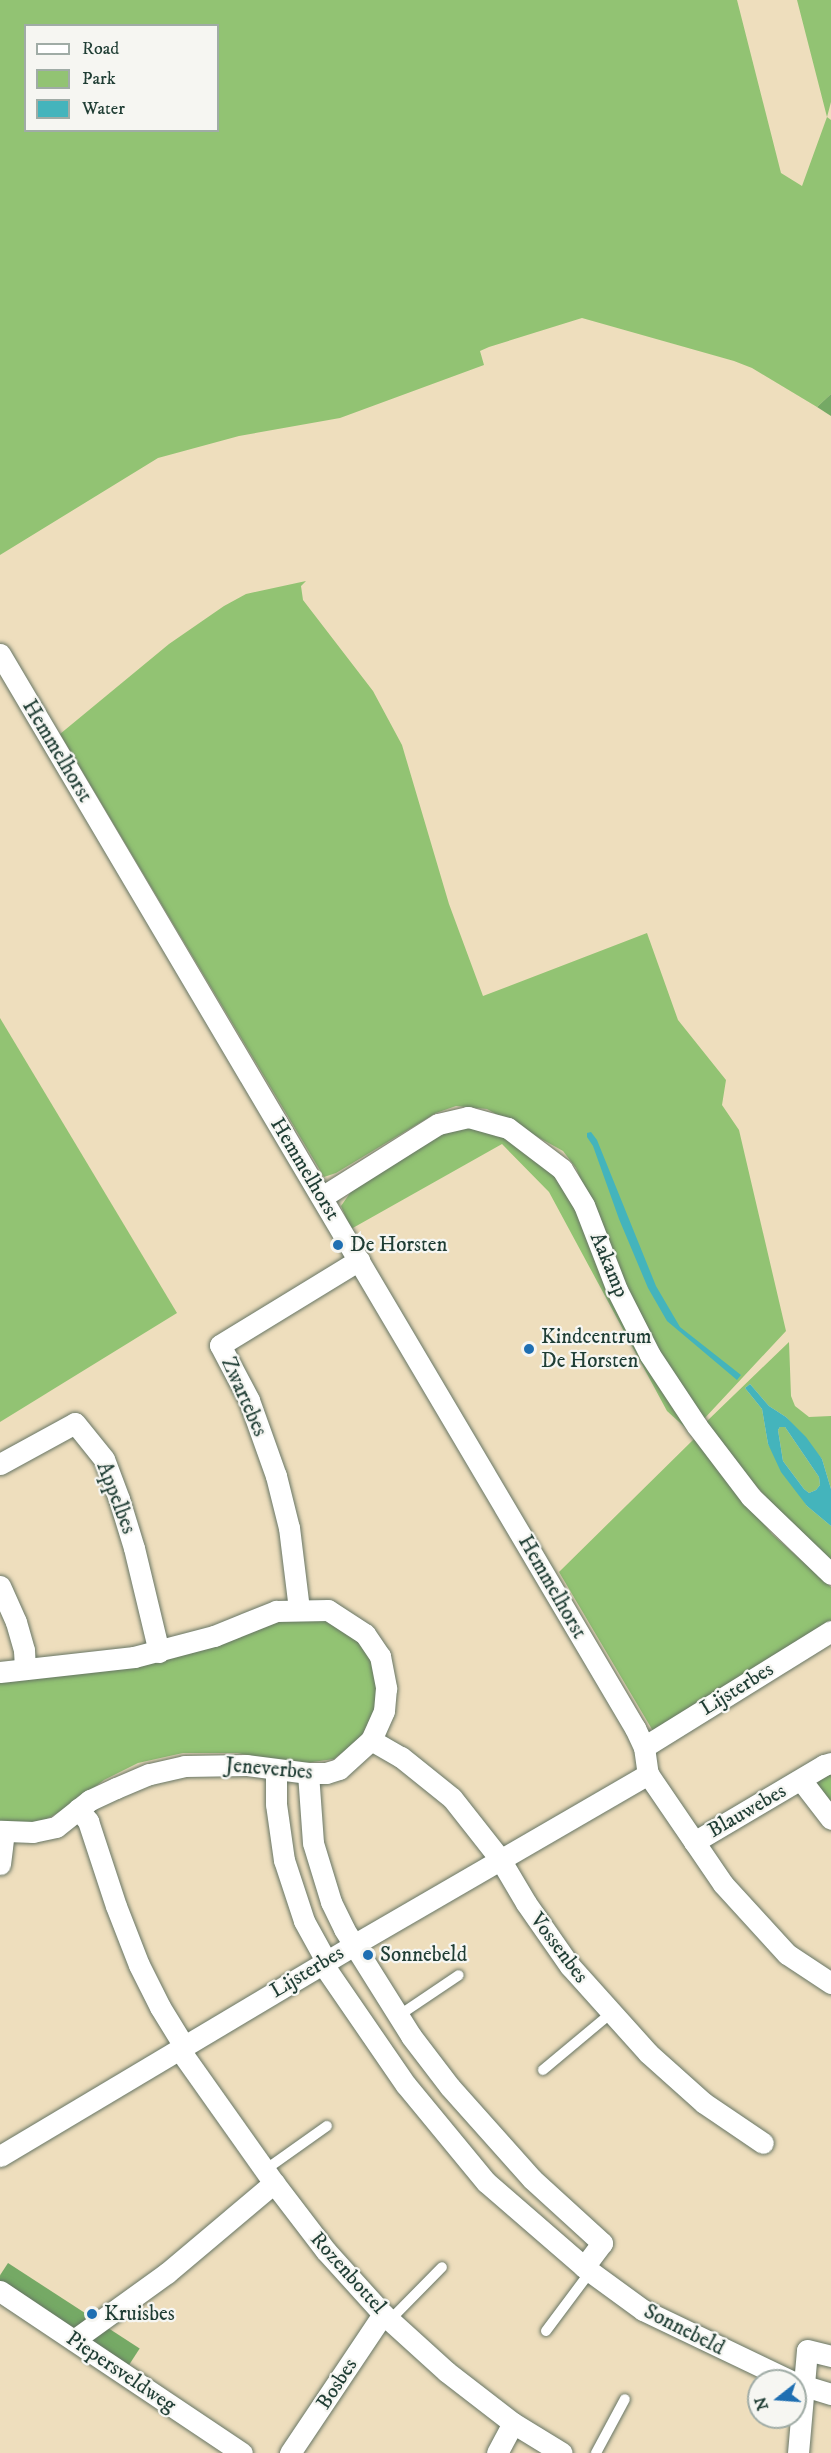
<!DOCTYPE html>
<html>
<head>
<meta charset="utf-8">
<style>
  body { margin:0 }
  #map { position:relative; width:831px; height:2453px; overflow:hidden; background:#eedebd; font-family:"IM FELL DW Pica",serif }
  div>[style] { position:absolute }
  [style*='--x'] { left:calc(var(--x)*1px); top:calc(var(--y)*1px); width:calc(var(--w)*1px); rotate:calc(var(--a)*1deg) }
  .green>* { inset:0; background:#92c373 }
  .forest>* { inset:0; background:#75a965; transform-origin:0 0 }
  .water>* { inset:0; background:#44b4bc }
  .roads { filter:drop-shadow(0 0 2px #677564) drop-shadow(0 0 2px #677564) }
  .service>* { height:10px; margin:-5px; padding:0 5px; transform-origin:5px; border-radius:5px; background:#fff }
  .minor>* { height:21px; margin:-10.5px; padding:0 10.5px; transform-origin:10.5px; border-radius:10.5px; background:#fff }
  .dots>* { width:16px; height:16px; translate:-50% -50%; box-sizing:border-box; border:3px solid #f6f6f2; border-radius:50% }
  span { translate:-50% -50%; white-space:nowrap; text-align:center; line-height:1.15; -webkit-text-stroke:4.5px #f6f6f2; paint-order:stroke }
  .street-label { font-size:21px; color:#1f3d34 }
  .poi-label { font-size:21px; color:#1f3d34 }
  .left { translate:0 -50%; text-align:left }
  .legend { position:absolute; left:24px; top:24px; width:195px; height:108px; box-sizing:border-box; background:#f6f6f2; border:2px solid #a0aca6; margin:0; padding:8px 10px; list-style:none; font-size:18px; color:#1f3d34 }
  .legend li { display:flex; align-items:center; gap:12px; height:30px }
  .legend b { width:30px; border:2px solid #a0aca6 }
  .north { position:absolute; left:747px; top:2369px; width:60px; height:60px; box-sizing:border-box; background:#f6f6f2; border:2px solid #a0aca6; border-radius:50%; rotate:253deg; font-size:16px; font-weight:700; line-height:24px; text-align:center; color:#1f3d34 }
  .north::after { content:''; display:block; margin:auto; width:21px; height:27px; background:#1f6fb2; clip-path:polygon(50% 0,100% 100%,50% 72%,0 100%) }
</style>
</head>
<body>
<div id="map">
  <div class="green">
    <div style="clip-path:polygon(evenodd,0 0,737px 0,781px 173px,802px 186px,827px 117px,797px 0,831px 0,831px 102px,827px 117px,831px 120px,831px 394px,817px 407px,752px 368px,734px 361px,582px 318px,489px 347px,480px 351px,484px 365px,340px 418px,239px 436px,158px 458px,0 555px,0 0,26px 26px,218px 26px,218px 130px,26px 130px,26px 26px)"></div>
    <div style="clip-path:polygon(306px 581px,301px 586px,303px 600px,373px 691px,402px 745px,449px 904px,483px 996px,647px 933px,678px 1020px,726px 1080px,722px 1105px,739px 1130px,786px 1331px,703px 1420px,671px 1372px,635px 1308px,576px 1168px,563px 1151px,487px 1109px,456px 1106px,436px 1113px,336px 1173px,324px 1177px,60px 734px,169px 644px,224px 606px,246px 594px)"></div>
    <div style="clip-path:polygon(0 1018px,177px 1313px,0 1422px)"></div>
    <div style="clip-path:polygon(483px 1125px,552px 1164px,689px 1431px,667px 1411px,549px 1192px,502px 1144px,351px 1229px,341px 1206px,362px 1176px,444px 1127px)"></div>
    <div style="clip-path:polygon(789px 1342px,791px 1396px,795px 1406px,809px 1417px,831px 1416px,831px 1489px,822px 1459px,786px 1417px,769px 1406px,750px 1384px,745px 1388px,762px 1409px,768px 1444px,807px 1506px,831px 1526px,831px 1564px,806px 1542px,718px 1443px,705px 1423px)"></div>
    <div style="clip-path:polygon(780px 1427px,785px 1427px,819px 1477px,820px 1485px,816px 1490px,809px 1493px,804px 1489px,783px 1461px,778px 1430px)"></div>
    <div style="clip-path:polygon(695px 1438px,772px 1534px,831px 1587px,831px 1624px,653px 1731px,559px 1572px)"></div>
    <div style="clip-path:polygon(301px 1616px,321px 1617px,349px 1631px,369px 1652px,376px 1675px,377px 1708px,359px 1740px,334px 1759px,298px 1764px,237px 1753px,183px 1753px,138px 1763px,104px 1780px,68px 1807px,38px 1824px,0 1824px,0 1680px,254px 1629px)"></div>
    <div style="clip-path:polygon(831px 1769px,831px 1809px,818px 1789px,818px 1783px,820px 1777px)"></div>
  </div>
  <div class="forest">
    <div style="clip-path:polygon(831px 394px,831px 416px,817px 407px)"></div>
    <div style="left:8px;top:2263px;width:157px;height:22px;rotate:33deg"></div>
  </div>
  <div class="water">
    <div style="clip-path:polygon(591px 1132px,597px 1140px,656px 1286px,680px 1327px,741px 1375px,737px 1380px,667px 1321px,648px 1288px,619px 1219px,593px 1146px,587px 1137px,587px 1133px)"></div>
    <div style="clip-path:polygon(evenodd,750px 1384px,769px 1406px,786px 1417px,806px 1437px,822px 1459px,831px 1489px,831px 1526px,807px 1506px,781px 1472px,768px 1444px,762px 1409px,745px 1388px,750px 1384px,780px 1427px,785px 1427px,819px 1477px,820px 1485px,816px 1490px,809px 1493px,804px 1489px,783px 1461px,778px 1430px,780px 1427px)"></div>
  </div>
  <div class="roads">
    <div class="service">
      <div style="--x:398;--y:2016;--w:73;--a:-33.9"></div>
      <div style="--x:543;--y:2070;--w:87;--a:-39.9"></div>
      <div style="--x:265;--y:2170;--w:76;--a:-35.4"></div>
      <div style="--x:390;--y:2320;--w:74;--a:-45.5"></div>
      <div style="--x:546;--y:2331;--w:74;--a:-53.3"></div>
      <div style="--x:596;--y:2453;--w:61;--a:-61.8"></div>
    </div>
    <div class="minor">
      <div style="--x:0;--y:654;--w:1248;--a:59.41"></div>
      <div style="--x:635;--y:1728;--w:21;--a:65"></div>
      <div style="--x:644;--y:1747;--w:27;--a:82"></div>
      <div style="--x:648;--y:1774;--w:133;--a:55.7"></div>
      <div style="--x:723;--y:1884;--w:95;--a:47.6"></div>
      <div style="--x:787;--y:1954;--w:53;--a:33.4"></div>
      <div style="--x:322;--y:1197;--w:137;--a:-32.2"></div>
      <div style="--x:438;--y:1124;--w:31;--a:-13"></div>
      <div style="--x:468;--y:1117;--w:41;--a:15.4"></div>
      <div style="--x:508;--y:1128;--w:68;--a:37.2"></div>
      <div style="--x:562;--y:1169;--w:42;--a:58.6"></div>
      <div style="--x:584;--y:1205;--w:91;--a:68.8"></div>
      <div style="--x:617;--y:1290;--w:73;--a:63.1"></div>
      <div style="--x:650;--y:1355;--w:85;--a:56.5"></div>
      <div style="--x:697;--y:1426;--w:89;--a:52.7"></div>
      <div style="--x:751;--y:1497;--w:111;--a:43.9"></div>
      <div style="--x:0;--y:1464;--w:85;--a:-28.7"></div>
      <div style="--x:75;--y:1423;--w:46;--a:51.1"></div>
      <div style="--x:104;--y:1459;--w:43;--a:69.4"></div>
      <div style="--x:119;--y:1499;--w:51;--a:73"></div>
      <div style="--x:134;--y:1548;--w:107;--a:76.5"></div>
      <div style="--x:0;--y:1586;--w:39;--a:66"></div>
      <div style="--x:16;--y:1622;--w:29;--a:74"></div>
      <div style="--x:24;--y:1650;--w:19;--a:87"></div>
      <div style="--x:299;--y:1609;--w:82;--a:-97"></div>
      <div style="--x:289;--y:1528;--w:54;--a:-104"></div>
      <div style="--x:276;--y:1476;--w:81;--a:-109.6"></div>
      <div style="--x:249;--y:1400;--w:62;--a:-117.8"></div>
      <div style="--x:220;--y:1345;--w:163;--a:-31.4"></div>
      <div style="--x:0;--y:1672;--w:135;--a:-6.4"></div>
      <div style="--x:134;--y:1657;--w:83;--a:-14.7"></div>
      <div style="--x:214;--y:1636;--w:67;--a:-22"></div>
      <div style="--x:276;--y:1611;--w:52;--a:-1.1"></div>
      <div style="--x:328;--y:1610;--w:44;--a:33"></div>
      <div style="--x:365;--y:1634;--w:27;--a:56"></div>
      <div style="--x:380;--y:1656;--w:33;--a:79"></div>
      <div style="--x:386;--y:1688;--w:23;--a:95"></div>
      <div style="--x:384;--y:1711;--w:32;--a:114"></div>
      <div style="--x:371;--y:1740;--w:43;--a:137.8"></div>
      <div style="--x:339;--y:1769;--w:14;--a:163"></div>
      <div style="--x:326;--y:1773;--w:18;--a:180"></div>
      <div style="--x:308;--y:1773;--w:63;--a:-172.6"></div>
      <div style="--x:246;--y:1765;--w:61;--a:179.1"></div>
      <div style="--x:185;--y:1766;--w:37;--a:167"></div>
      <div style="--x:149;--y:1774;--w:36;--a:157"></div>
      <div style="--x:116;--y:1788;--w:29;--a:155"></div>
      <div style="--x:90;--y:1800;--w:43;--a:141.5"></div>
      <div style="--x:56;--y:1827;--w:24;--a:168"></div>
      <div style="--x:33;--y:1832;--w:33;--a:-178"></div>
      <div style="--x:371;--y:1740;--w:34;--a:30"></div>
      <div style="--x:401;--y:1757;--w:65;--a:38.8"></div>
      <div style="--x:452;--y:1798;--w:78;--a:51.8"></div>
      <div style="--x:500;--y:1859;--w:51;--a:59.4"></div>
      <div style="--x:526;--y:1903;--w:77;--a:55.1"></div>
      <div style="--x:570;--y:1966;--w:117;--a:48.1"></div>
      <div style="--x:648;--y:2053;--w:75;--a:41.8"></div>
      <div style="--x:704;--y:2103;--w:71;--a:34.1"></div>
      <div style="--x:644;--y:1747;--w:220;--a:-31.8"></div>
      <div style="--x:276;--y:1770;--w:34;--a:90"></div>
      <div style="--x:276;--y:1804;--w:57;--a:81.9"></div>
      <div style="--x:284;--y:1860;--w:64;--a:71.8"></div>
      <div style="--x:304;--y:1921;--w:46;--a:61.2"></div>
      <div style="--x:308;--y:1773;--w:70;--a:85.9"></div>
      <div style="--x:313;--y:1843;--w:62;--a:73"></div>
      <div style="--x:331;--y:1902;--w:30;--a:64"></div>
      <div style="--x:344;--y:1929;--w:126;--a:57.9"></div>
      <div style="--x:411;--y:2036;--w:64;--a:52.6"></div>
      <div style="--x:450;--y:2087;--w:123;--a:48.3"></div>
      <div style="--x:532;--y:2179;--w:95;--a:42.4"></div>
      <div style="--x:602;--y:2243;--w:30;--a:127"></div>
      <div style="--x:801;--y:1780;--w:49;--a:52.4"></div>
      <div style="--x:78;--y:1809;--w:16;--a:50"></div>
      <div style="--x:88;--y:1821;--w:89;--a:71.8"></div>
      <div style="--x:116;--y:1906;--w:63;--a:68.7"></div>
      <div style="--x:139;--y:1965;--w:47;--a:63.4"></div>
      <div style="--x:160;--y:2007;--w:46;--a:58.4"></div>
      <div style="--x:694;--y:1842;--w:151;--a:-30.6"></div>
      <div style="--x:824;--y:1765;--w:7;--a:-16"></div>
      <div style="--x:0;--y:1864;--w:32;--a:-83"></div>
      <div style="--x:322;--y:1963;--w:148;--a:55.5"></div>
      <div style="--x:406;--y:2085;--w:126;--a:50.5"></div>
      <div style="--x:486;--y:2182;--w:130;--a:40.9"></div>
      <div style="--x:584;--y:2267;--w:73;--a:36.1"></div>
      <div style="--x:643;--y:2310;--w:164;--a:25.6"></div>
      <div style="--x:179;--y:2049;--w:164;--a:54.7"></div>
      <div style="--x:274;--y:2183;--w:86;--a:52.6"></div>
      <div style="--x:326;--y:2251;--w:85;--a:47.9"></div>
      <div style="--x:383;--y:2314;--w:86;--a:42.2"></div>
      <div style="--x:447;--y:2372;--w:83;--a:37.7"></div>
      <div style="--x:513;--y:2423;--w:57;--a:31.5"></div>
      <div style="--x:0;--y:2156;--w:413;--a:-30.8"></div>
      <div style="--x:355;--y:1944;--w:339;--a:-30.1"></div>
      <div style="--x:0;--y:2291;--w:291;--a:33.8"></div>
      <div style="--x:74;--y:2340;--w:115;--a:-35.8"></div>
      <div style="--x:167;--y:2273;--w:140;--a:-40.1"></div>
      <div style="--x:795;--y:2383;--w:38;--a:17"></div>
      <div style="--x:290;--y:2453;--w:167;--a:-56.2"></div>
      <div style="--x:497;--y:2453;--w:34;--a:-62"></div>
      <div style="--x:798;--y:2453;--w:103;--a:-85"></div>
      <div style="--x:807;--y:2350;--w:25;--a:14"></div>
    </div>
  </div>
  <div class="dots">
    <div style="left:338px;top:1245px;background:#1f6fb2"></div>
    <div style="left:529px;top:1349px;background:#1f6fb2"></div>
    <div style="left:368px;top:1955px;background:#1f6fb2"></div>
    <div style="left:92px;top:2314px;background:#1f6fb2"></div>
  </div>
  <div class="street-label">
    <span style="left:57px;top:751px;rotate:59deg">Hemmelhorst</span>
    <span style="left:305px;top:1169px;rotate:59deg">Hemmelhorst</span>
    <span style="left:609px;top:1265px;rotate:67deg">Aakamp</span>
    <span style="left:244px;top:1397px;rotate:66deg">Zwartebes</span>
    <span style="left:116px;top:1498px;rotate:69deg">Appelbes</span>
    <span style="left:552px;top:1587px;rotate:60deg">Hemmelhorst</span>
    <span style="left:737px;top:1689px;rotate:-32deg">Lijsterbes</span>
    <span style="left:269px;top:1769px;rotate:5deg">Jeneverbes</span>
    <span style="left:747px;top:1811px;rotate:-30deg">Blauwebes</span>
    <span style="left:559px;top:1948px;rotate:53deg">Vossenbes</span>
    <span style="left:307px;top:1972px;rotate:-31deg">Lijsterbes</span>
    <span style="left:348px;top:2273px;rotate:48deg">Rozenbottel</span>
    <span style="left:684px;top:2330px;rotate:27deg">Sonnebeld</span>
    <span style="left:121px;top:2372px;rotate:34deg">Piepersveldweg</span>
    <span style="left:337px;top:2384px;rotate:-57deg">Bosbes</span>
  </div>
  <div class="poi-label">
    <span class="left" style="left:350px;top:1245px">De Horsten</span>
    <span class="left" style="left:541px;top:1349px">Kindcentrum<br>De Horsten</span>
    <span class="left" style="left:380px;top:1955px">Sonnebeld</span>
    <span class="left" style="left:104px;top:2314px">Kruisbes</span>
  </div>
  <ul class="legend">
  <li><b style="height:8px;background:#fff"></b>Road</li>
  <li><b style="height:16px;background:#92c373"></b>Park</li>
  <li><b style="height:16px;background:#44b4bc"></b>Water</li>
  </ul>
  <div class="north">N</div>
</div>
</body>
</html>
